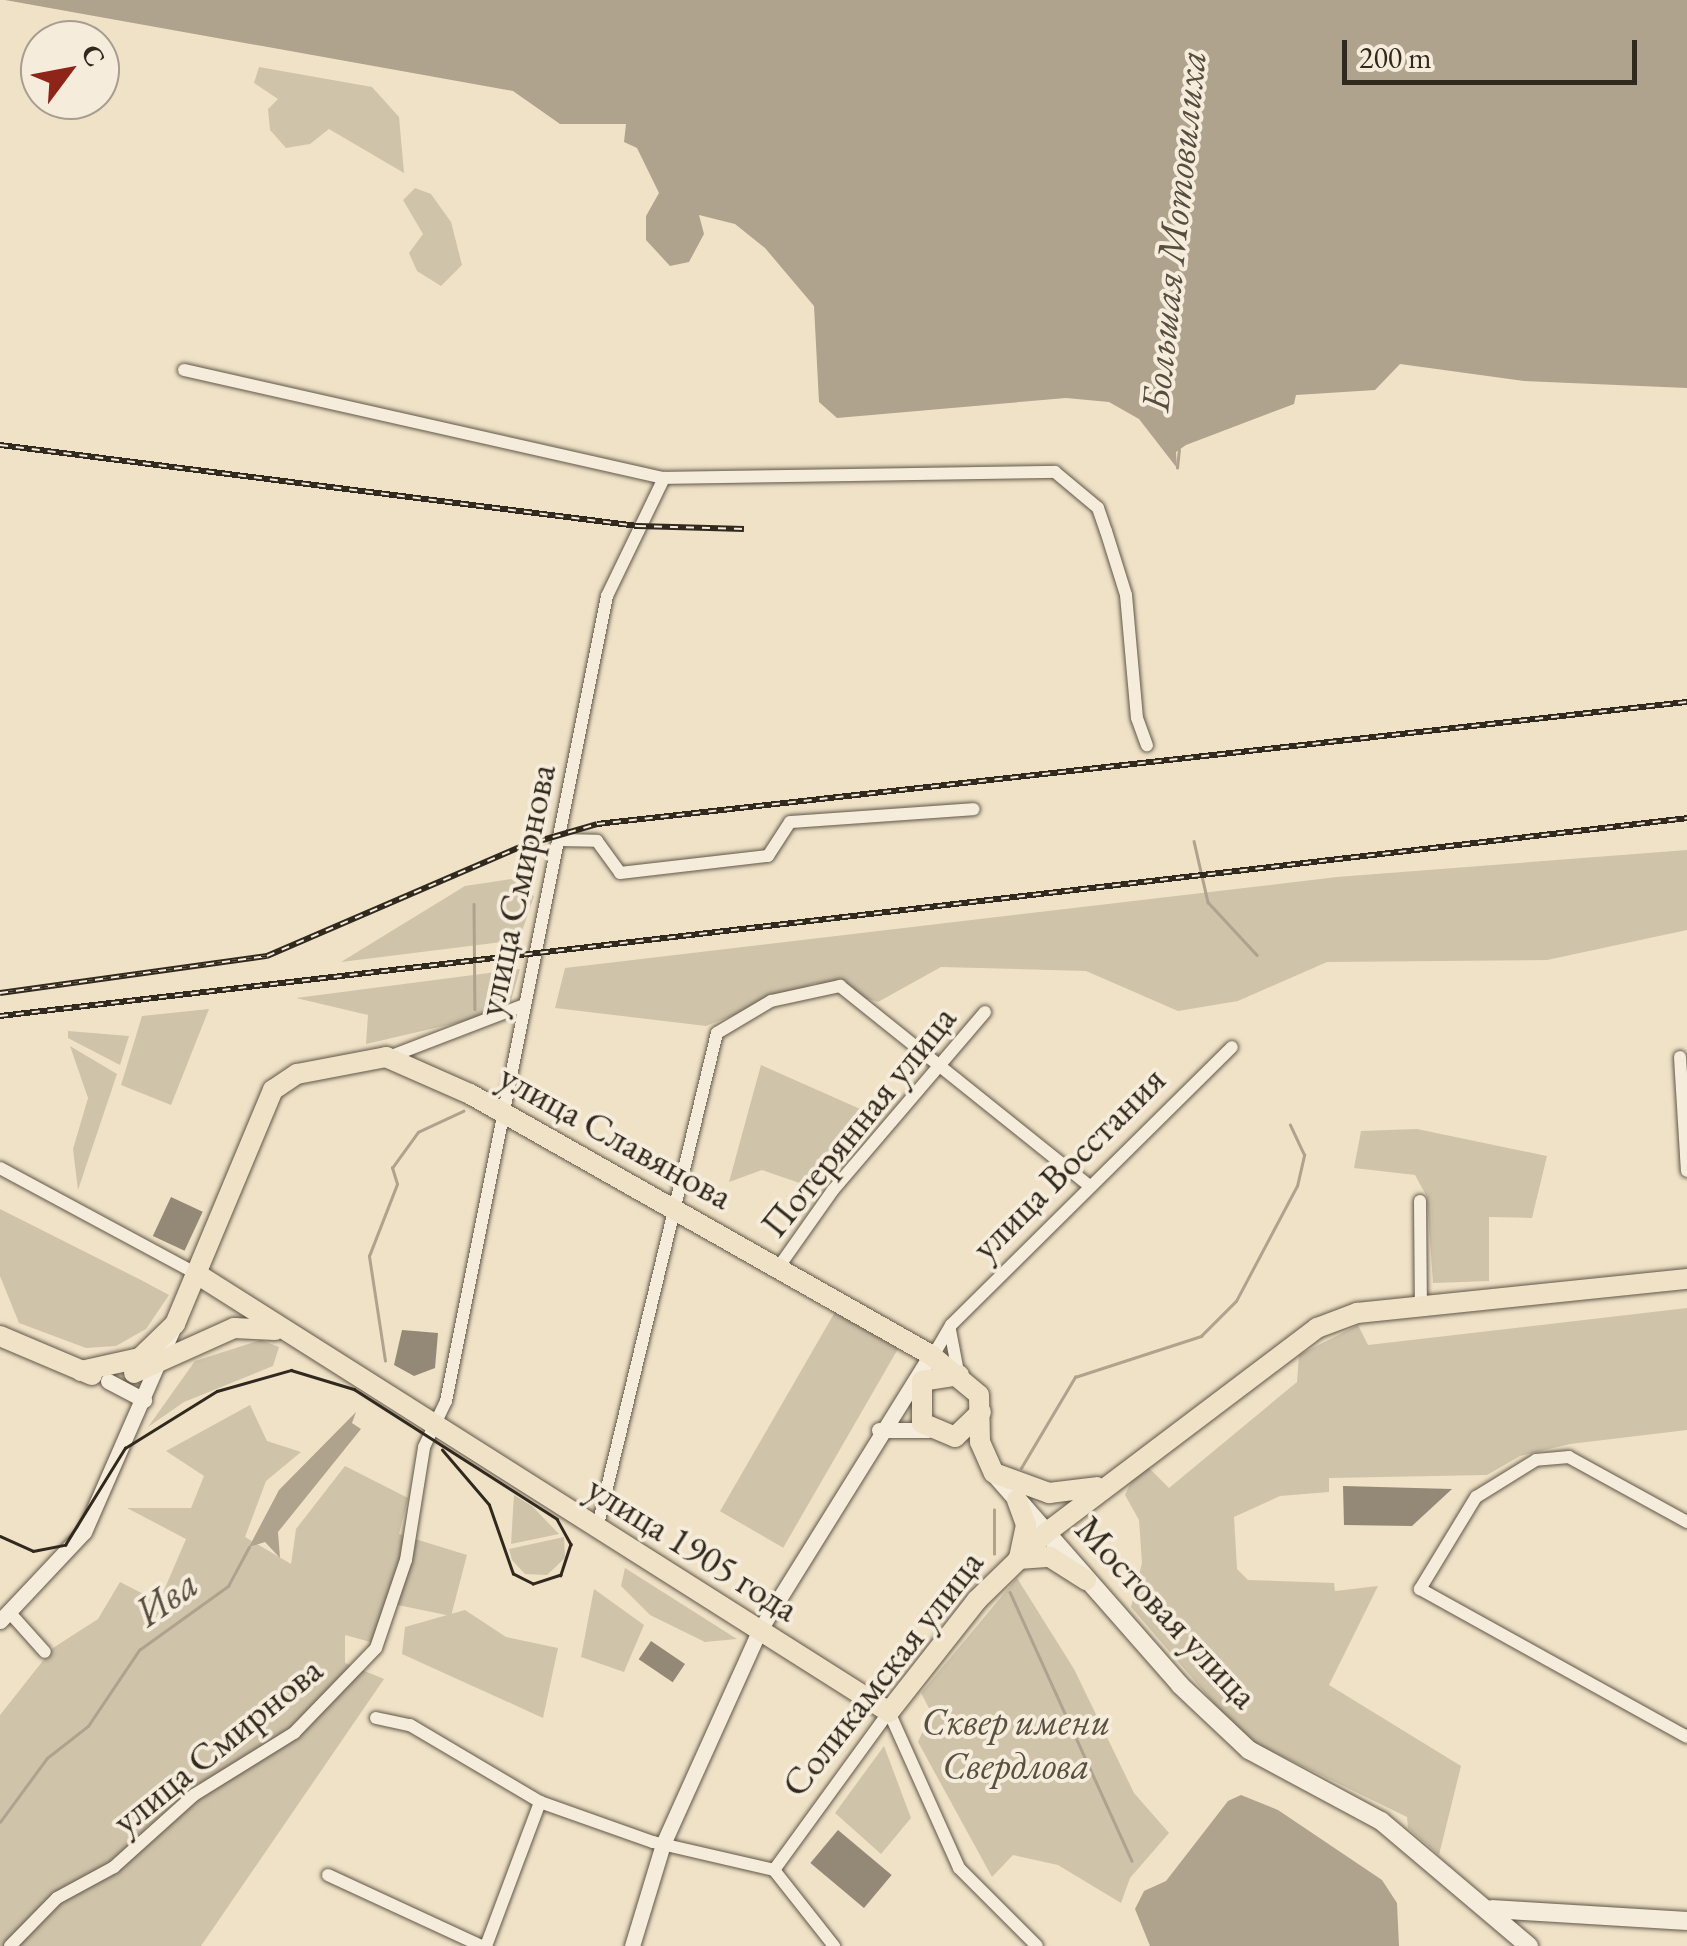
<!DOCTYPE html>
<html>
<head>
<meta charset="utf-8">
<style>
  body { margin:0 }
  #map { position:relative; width:1687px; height:1946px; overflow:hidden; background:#efe2c7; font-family:"EB Garamond",serif }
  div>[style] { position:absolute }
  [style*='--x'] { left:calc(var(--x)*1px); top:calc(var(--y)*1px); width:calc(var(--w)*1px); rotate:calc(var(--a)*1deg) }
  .green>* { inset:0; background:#cfc3aa; transform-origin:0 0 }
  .water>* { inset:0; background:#afa38e }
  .stream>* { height:2.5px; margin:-1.25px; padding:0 1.25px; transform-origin:1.25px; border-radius:1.25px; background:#afa38e }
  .building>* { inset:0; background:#948976; transform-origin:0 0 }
  .roads { filter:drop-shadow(0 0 2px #615748) drop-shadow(0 0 2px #615748) }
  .minor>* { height:12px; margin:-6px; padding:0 6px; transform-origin:6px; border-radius:6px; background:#f5ecdb }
  .tertiary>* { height:15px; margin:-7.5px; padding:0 7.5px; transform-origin:7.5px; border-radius:7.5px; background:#f5ecdb }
  .secondary>* { height:18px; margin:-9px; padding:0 9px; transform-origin:9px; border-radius:9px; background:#f5ecdb }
  .primary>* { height:20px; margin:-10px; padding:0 10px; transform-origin:10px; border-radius:10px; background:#efe2c7 }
  .tram>* { height:2.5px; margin:-1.25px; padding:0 1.25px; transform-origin:1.25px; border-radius:1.25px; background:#32291e }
  .rail>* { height:6px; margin-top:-3px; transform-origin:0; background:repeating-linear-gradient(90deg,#f5ecdb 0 8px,#32291e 0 16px); box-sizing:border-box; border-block:2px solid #32291e }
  span { translate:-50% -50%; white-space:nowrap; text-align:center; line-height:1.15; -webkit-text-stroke:8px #f5ecdb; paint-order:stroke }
  .street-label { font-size:38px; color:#32291e }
  .park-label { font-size:38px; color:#595041; font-style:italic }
  .water-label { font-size:40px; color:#584e40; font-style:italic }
  .north { position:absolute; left:20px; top:20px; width:100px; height:100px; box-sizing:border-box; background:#f5ecdb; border:2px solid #a79e8f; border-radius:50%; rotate:58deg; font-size:28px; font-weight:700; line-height:40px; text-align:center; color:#32291e }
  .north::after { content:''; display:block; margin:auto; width:35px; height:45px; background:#8f2418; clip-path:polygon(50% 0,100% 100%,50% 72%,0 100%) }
  .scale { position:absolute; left:1342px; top:40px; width:295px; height:45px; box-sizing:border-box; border:5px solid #32291e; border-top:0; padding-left:12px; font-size:30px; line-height:35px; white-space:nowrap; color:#32291e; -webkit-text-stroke:8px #f5ecdb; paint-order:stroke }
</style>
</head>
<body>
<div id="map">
  <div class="green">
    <div style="clip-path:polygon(259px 67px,372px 87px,399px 117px,404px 173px,329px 129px,310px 144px,286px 148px,270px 130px,268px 109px,278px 99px,254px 83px)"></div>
    <div style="clip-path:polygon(415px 188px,431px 194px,451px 222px,462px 265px,441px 286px,417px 271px,409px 253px,423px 234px,403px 200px)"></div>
    <div style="clip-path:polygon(1687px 850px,1687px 930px,1547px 960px,1327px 962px,1238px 1001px,1178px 1011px,1086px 971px,941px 967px,878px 1002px,815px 983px,706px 1026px,555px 1008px,565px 968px,1337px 877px)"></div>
    <div style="clip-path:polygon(511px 879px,534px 896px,519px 940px,341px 962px,465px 886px)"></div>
    <div style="clip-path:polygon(520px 969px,511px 1001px,487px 1016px,366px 1044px,368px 1015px,296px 998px)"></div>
    <div style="clip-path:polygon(209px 1009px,171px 1105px,121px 1085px,142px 1016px)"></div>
    <div style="clip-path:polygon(68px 1031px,129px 1036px,120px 1065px,68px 1038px)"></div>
    <div style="clip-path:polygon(70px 1046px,117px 1074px,78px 1190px,73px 1149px,88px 1098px)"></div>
    <div style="clip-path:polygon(761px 1065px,867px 1112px,811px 1187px,762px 1170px,729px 1182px)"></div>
    <div style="clip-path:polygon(1417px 1129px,1547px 1156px,1532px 1218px,1489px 1217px,1489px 1281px,1433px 1283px,1427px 1197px,1415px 1175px,1354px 1168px,1361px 1131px)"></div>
    <div style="clip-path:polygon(0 1209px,141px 1280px,169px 1295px,146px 1329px,116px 1346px,86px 1348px,19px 1323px,0 1276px)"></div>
    <div style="clip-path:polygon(1687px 1308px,1687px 1430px,1570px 1444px,1520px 1456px,1487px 1475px,1329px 1478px,1329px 1492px,1280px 1496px,1234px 1517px,1237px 1569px,1248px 1580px,1334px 1583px,1335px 1591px,1378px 1586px,1329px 1685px,1461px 1766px,1439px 1855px,1408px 1828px,1407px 1817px,1243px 1737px,1131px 1607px,1142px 1563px,1139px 1520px,1125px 1495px,1134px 1475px,1147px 1466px,1169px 1488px,1297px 1382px,1299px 1355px,1358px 1325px,1368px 1345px)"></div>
    <div style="left:835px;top:1312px;width:73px;height:230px;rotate:30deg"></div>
    <div style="clip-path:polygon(261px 1340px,279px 1347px,273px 1366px,184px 1402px,148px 1427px,195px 1361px)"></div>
    <div style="clip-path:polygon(250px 1405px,267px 1441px,301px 1452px,266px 1481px,245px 1537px,291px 1564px,296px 1529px,345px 1466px,408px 1498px,399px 1534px,467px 1555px,451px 1616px,388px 1603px,374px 1643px,345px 1635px,345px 1663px,384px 1679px,201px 1946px,0 1946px,0 1715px,53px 1648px,98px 1619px,120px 1582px,159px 1602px,186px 1539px,127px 1508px,191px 1508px,204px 1476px,166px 1451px)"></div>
    <div style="clip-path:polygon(514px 1495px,532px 1506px,559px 1534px,511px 1544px)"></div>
    <div style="clip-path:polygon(564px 1537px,565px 1558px,547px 1575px,525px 1574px,512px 1560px,509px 1549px)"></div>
    <div style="clip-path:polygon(625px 1568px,737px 1639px,705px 1642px,650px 1615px,621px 1586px)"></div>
    <div style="clip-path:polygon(1017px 1578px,1074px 1669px,1134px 1793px,1169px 1833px,1130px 1878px,1121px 1903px,1058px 1865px,1013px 1855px,992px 1877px,918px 1742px,931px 1712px,921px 1693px)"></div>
    <div style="clip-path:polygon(594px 1589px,644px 1625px,624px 1672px,581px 1657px)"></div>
    <div style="clip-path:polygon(465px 1610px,506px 1637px,558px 1648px,543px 1718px,402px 1654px,405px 1627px)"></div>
    <div style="clip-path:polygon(884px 1746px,911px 1818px,881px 1854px,835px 1813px)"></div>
  </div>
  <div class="water">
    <div style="clip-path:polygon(5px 0,1687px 0,1687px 388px,1524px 381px,1400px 364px,1375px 390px,1296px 395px,1294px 404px,1186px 445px,1176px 452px,1177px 468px,1139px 419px,1109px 402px,1066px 398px,837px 418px,819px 402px,814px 306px,765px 248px,735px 224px,699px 215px,704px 234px,689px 262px,670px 266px,646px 240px,646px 216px,659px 193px,637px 148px,624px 142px,626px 124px,560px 124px,513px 91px)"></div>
    <div style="clip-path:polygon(356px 1412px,352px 1423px,361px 1429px,278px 1532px,280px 1558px,265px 1542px,249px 1547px,279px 1490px)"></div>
    <div style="clip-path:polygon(1241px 1795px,1278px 1810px,1382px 1880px,1397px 1903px,1399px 1946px,1150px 1946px,1135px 1909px,1144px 1891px,1166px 1881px,1228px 1801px)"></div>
  </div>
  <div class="stream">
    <div style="--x:1177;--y:468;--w:18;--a:-84"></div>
    <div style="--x:1194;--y:841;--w:63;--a:77.1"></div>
    <div style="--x:1208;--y:902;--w:72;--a:47.2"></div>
    <div style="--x:474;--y:904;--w:105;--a:89.5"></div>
    <div style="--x:385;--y:1361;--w:106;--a:-98.7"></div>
    <div style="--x:369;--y:1256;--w:77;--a:-68.7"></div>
    <div style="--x:397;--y:1184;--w:17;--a:-107"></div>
    <div style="--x:392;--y:1168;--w:44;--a:-54.2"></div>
    <div style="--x:418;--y:1132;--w:50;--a:-25"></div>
    <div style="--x:1021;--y:1468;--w:106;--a:-59.3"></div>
    <div style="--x:1075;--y:1377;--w:133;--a:-18"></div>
    <div style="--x:1201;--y:1336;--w:49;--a:-45"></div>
    <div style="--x:1236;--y:1301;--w:130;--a:-62.1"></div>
    <div style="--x:1297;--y:1186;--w:32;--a:-77"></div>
    <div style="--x:1304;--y:1155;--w:33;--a:-115"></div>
    <div style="--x:994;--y:1554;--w:44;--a:-90"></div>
    <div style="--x:1010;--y:1592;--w:295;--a:65.6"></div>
    <div style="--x:0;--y:1822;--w:79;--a:-53.7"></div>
    <div style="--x:47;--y:1758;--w:52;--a:-38"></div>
    <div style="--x:88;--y:1726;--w:92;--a:-56.1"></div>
    <div style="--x:139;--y:1650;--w:110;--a:-35.7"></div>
    <div style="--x:228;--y:1586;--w:44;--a:-61.7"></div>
  </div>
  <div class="building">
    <div style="left:171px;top:1197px;width:35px;height:43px;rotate:25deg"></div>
    <div style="clip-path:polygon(402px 1330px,438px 1333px,435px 1368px,414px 1376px,394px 1365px)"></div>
    <div style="clip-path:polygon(1343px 1486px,1452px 1489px,1412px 1526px,1344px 1525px)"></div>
    <div style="left:651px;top:1641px;width:41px;height:22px;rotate:34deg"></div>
    <div style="left:838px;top:1830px;width:70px;height:43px;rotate:40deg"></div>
  </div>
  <div class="roads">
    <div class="minor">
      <div style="--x:184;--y:370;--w:492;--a:12.7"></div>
      <div style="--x:664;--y:478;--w:391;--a:-0.9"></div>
      <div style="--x:1055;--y:472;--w:56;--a:39.9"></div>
      <div style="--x:1098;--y:508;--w:24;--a:71"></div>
      <div style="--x:1106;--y:531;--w:67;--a:72.6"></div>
      <div style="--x:1126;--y:595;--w:123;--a:84.9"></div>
      <div style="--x:1137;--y:718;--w:29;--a:70"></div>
      <div style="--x:558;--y:840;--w:39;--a:1"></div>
      <div style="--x:597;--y:841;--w:39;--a:54"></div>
      <div style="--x:620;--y:873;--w:149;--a:-6.6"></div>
      <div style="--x:768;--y:856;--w:40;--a:-57.1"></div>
      <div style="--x:790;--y:822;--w:184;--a:-4"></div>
      <div style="--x:389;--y:1057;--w:142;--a:-21"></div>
      <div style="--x:1680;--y:1057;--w:114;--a:86.5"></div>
      <div style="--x:0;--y:1168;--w:224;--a:28.3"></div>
      <div style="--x:1420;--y:1201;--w:105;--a:89.5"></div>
      <div style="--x:778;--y:1268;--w:95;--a:-54.8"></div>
      <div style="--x:833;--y:1190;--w:234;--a:-49.5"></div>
      <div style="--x:950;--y:1330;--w:43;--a:79.2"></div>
      <div style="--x:930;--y:1361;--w:42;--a:-59.7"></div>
      <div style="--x:951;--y:1325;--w:395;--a:-44.7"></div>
      <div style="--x:1687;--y:1522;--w:135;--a:-151.2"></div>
      <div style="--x:1569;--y:1457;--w:33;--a:175"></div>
      <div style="--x:1536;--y:1460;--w:70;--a:148.3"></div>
      <div style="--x:1476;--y:1497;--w:108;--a:121.3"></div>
      <div style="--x:1420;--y:1589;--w:305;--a:29"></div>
      <div style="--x:597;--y:1529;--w:510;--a:-76.4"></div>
      <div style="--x:717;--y:1033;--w:63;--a:-30.7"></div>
      <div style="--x:771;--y:1001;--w:71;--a:-12.3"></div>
      <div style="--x:840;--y:986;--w:318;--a:38.7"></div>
      <div style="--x:10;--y:1613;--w:52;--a:48.1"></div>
      <div style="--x:889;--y:1712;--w:171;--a:65.8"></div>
      <div style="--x:959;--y:1868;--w:110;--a:45"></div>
      <div style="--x:376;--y:1718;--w:35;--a:12"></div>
      <div style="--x:410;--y:1725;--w:151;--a:30.6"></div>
      <div style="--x:540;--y:1802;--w:120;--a:19.5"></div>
      <div style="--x:653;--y:1842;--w:124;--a:13"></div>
      <div style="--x:774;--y:1870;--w:97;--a:51.7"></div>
      <div style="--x:774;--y:1870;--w:195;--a:-54"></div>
      <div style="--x:328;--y:1875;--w:170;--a:24.8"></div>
      <div style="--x:10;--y:1946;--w:67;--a:-45.6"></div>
      <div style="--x:57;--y:1898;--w:65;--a:-28.5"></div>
      <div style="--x:114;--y:1867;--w:108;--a:-42"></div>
      <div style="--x:194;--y:1795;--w:118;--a:-31.8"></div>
      <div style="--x:294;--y:1733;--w:118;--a:-46"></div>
      <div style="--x:376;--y:1648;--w:93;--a:-71.2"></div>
      <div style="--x:406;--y:1560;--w:114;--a:-80.9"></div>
      <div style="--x:424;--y:1447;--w:51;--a:-64.4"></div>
      <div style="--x:446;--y:1401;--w:821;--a:-78.69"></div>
      <div style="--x:607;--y:596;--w:131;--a:-64.2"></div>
      <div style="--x:486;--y:1946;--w:154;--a:-69.4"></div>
    </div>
    <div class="tertiary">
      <div style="--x:108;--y:1381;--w:41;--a:27.8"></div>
      <div style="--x:879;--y:1430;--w:49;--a:0"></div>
      <div style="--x:0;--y:1621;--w:122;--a:-46.7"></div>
      <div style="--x:84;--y:1532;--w:227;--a:-66.4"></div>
      <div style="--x:632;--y:1946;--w:107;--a:-73.1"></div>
      <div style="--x:663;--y:1844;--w:234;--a:-65.7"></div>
      <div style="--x:759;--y:1631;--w:325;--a:-58.1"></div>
    </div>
    <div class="secondary">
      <div style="--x:994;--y:1473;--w:282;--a:48.7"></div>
      <div style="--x:1180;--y:1685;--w:95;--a:43.3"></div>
      <div style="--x:1249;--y:1750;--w:150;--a:28.3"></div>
      <div style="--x:1381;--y:1821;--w:194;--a:40.2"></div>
      <div style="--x:1492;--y:1909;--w:195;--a:3.5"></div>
    </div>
    <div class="primary">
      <div style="--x:197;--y:1274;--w:819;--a:32.33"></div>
      <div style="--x:889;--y:1712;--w:142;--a:-51.8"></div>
      <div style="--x:977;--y:1600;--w:96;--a:-44.2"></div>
      <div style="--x:1046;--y:1533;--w:340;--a:-37.1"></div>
      <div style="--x:1317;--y:1328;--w:43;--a:-20.6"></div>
      <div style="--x:1357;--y:1313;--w:332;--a:-5.9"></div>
      <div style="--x:0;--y:1336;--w:100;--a:23"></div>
      <div style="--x:81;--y:1371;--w:60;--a:-12.4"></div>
      <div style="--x:140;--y:1358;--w:49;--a:-44.2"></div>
      <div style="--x:175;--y:1324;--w:254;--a:-67.3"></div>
      <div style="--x:273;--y:1090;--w:29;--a:-34"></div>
      <div style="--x:297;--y:1074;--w:91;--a:-10.8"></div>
      <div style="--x:386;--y:1057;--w:92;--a:23.8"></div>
      <div style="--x:470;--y:1094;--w:530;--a:29.52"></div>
      <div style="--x:931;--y:1355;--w:62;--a:39.8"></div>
      <div style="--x:979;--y:1395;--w:47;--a:88.8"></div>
      <div style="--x:980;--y:1442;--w:34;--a:66"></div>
      <div style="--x:994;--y:1473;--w:59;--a:20"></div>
      <div style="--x:1049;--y:1493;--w:48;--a:-7.1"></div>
      <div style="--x:134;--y:1373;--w:110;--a:-24.2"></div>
      <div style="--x:234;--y:1328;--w:41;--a:2.8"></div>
      <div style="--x:959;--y:1375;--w:37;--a:171"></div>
      <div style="--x:922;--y:1381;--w:42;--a:90"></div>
      <div style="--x:922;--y:1423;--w:36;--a:23"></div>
      <div style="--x:955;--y:1437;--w:36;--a:-44"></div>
      <div style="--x:1017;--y:1500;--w:27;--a:70"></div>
      <div style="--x:1026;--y:1525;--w:33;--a:102"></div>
      <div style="--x:1018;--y:1559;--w:32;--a:-4"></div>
      <div style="--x:1050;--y:1557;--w:43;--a:32.6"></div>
    </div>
  </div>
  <div class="tram">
    <div style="--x:0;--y:1536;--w:36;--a:24"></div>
    <div style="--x:33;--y:1551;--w:33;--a:-11"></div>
    <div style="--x:65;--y:1545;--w:114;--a:-58.3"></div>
    <div style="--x:125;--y:1448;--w:108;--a:-31.8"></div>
    <div style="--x:217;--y:1391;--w:77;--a:-15.8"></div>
    <div style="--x:291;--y:1370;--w:66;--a:16.8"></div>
    <div style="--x:354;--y:1389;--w:241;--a:32.6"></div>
    <div style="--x:557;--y:1519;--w:29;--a:61"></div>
    <div style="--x:571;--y:1544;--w:33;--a:108"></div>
    <div style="--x:561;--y:1575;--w:29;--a:162"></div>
    <div style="--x:533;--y:1584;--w:22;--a:-153"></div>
    <div style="--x:513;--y:1574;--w:73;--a:-109.2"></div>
    <div style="--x:489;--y:1505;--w:72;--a:-130.5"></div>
  </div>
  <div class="rail">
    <div style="--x:0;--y:445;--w:643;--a:7.24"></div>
    <div style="--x:638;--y:526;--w:106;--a:1.6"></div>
    <div style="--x:0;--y:993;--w:270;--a:-7.9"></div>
    <div style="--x:267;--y:956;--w:278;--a:-23.3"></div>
    <div style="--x:522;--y:846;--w:78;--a:-16.3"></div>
    <div style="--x:597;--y:824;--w:1097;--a:-6.39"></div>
    <div style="--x:0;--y:1016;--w:1699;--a:-6.69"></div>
  </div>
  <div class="street-label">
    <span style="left:516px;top:890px;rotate:-78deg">улица Смирнова</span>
    <span style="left:858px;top:1121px;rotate:-51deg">Потерянная улица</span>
    <span style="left:616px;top:1136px;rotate:29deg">улица Славянова</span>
    <span style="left:1068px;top:1163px;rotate:-45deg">улица Восстания</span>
    <span style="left:693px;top:1548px;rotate:32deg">улица 1905 года</span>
    <span style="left:1167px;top:1612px;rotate:47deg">Мостовая улица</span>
    <span style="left:882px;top:1673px;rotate:-52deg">Соликамская улица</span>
    <span style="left:217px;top:1745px;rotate:-39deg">улица Смирнова</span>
  </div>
  <div class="park-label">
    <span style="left:1016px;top:1743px">Сквер имени<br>Свердлова</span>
  </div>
  <div class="water-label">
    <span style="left:1173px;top:231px;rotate:-84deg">Большая Мотовилиха</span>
    <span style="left:166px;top:1597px;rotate:-35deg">Ива</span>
  </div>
  <div class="north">С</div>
  <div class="scale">200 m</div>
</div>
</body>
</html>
